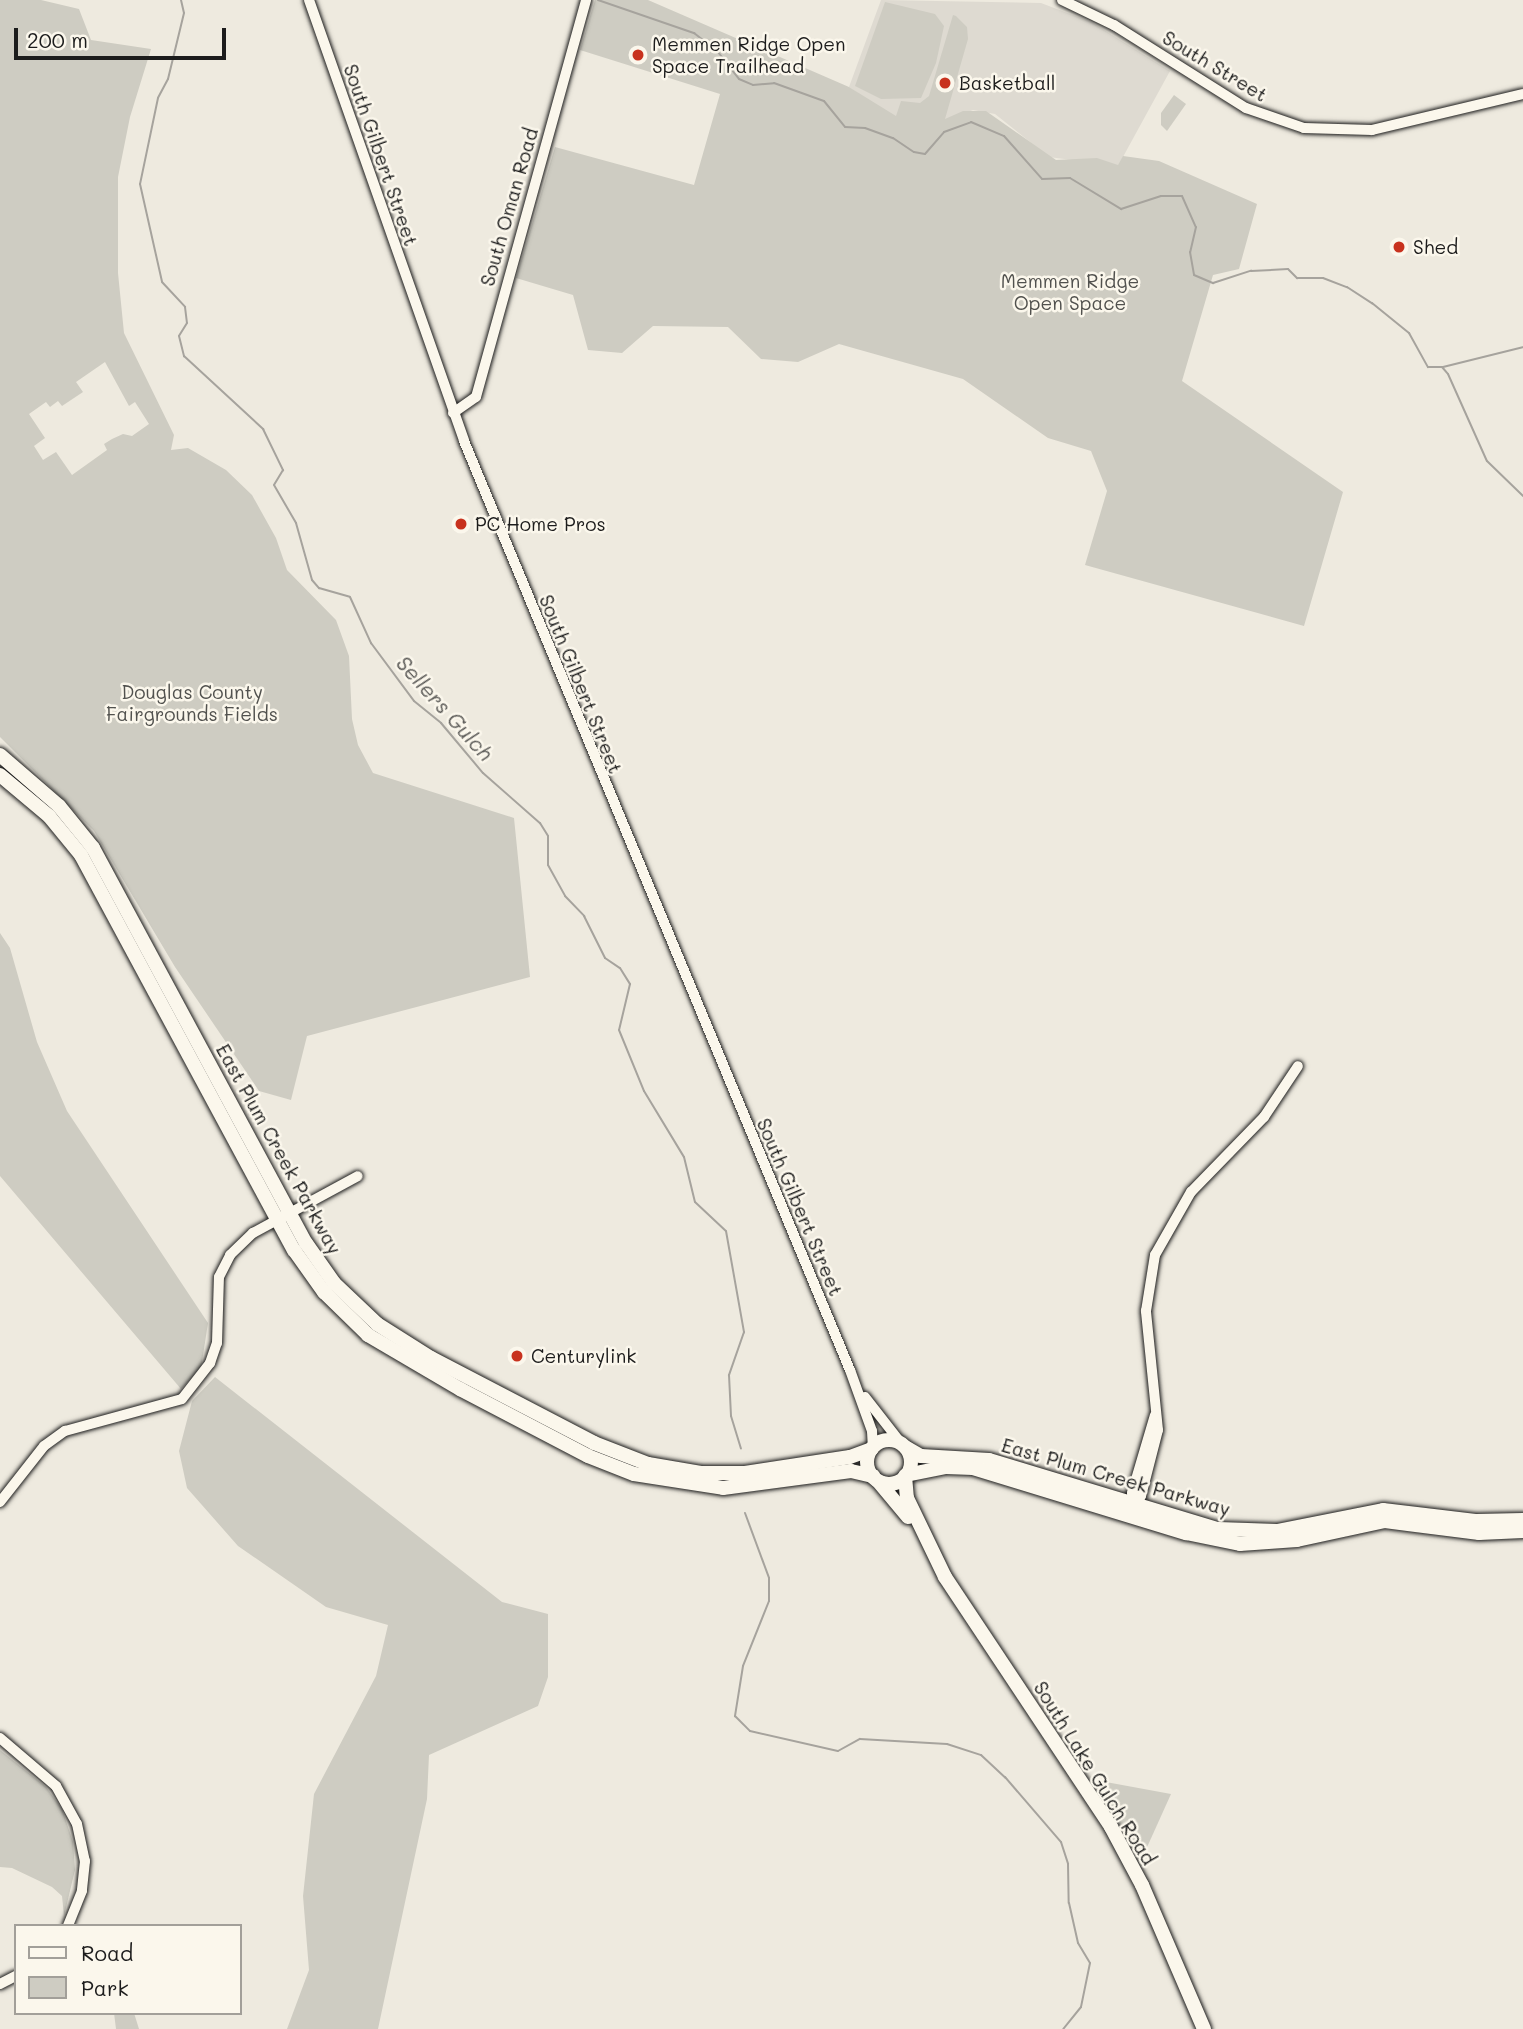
<!DOCTYPE html>
<html>
<head>
<meta charset="utf-8">
<style>
  body { margin:0 }
  #map { position:relative; width:1523px; height:2029px; overflow:hidden; background:#eeeadf; font-family:Mali,sans-serif }
  div>[style] { position:absolute }
  [style*='--x'] { left:calc(var(--x)*1px); top:calc(var(--y)*1px); width:calc(var(--w)*1px); rotate:calc(var(--a)*1deg) }
  .built>* { inset:0; background:#dedad1 }
  .green>* { inset:0; background:#ceccc2 }
  .stream>* { height:2px; margin:-1px; padding:0 1px; transform-origin:1px; border-radius:1px; background:#a6a39d }
  .roads { filter:drop-shadow(0 0 2px #1c1c1c) drop-shadow(0 0 2px #1c1c1c) }
  .minor>* { height:10px; margin:-5px; padding:0 5px; transform-origin:5px; border-radius:5px; background:#fbf7ec }
  .major>* { height:14px; margin:-7px; padding:0 7px; transform-origin:7px; border-radius:7px; background:#fbf7ec }
  .major>.ring { margin:-7px; padding:0; box-sizing:content-box; background:none; border:14px solid #fbf7ec; border-radius:50% }
  .dots>* { width:19px; height:19px; translate:-50% -50%; box-sizing:border-box; border:4px solid #fbf7ec; border-radius:50% }
  span { translate:-50% -50%; white-space:nowrap; text-align:center; line-height:1.15; -webkit-text-stroke:5px #fbf7ec; paint-order:stroke }
  .poi-label { font-size:19px; color:#1c1c1c }
  .left { translate:0 -50%; text-align:left }
  .street-label { font-size:19px; color:#1c1c1c }
  .park-label { font-size:19px; color:#51514e }
  .water-label { font-size:21px; color:#5a5956; font-style:italic }
  .legend { position:absolute; left:14px; top:1924px; width:228px; height:91px; box-sizing:border-box; background:#fbf7ec; border:2px solid #a29f99; margin:0; padding:9px 12px; list-style:none; font-size:21px; color:#1c1c1c }
  .legend li { display:flex; align-items:center; gap:14px; height:35px }
  .legend b { width:35px; border:2px solid #a29f99 }
  .scale { position:absolute; left:14px; top:28px; width:212px; height:32px; box-sizing:border-box; border:4px solid #1c1c1c; border-top:0; padding-left:9px; font-size:21px; line-height:24px; white-space:nowrap; color:#1c1c1c; -webkit-text-stroke:5px #fbf7ec; paint-order:stroke }
</style>
</head>
<body>
<div id="map">
  <div class="built">
    <div style="clip-path:polygon(881px 0,1041px 3px,1091px 22px,1170px 71px,1118px 166px,1049px 157px,995px 114px,973px 110px,945px 120px,899px 121px,849px 87px)"></div>
  </div>
  <div class="green">
    <div style="clip-path:polygon(evenodd,0 0,41px 0,79px 9px,91px 40px,151px 49px,130px 117px,118px 177px,118px 273px,124px 333px,174px 435px,171px 450px,188px 448px,226px 470px,252px 495px,276px 538px,287px 570px,336px 620px,349px 656px,352px 719px,358px 745px,373px 773px,514px 818px,530px 977px,307px 1036px,291px 1100px,259px 1091px,175px 967px,94px 831px,0 737px,0 0,105px 362px,129px 406px,135px 402px,149px 424px,132px 436px,123px 434px,112px 439px,104px 444px,107px 450px,72px 475px,56px 452px,43px 460px,34px 446px,45px 438px,29px 414px,46px 402px,50px 407px,58px 401px,62px 406px,83px 392px,76px 382px,105px 362px)"></div>
    <div style="clip-path:polygon(595px 0,648px 0,849px 87px,896px 116px,901px 101px,920px 103px,929px 96px,953px 15px,956px 16px,967px 27px,968px 39px,945px 119px,963px 111px,986px 111px,1056px 160px,1097px 158px,1118px 165px,1123px 156px,1159px 161px,1257px 204px,1239px 269px,1213px 275px,1182px 381px,1343px 492px,1304px 626px,1085px 565px,1107px 491px,1091px 451px,1048px 438px,963px 379px,839px 344px,798px 362px,761px 359px,728px 327px,653px 326px,622px 353px,588px 350px,573px 295px,516px 278px,555px 147px,694px 185px,720px 94px,580px 50px)"></div>
    <div style="clip-path:polygon(885px 2px,935px 14px,944px 26px,936px 63px,921px 98px,881px 99px,855px 86px)"></div>
    <div style="clip-path:polygon(1174px 95px,1186px 104px,1167px 131px,1161px 125px,1161px 113px)"></div>
    <div style="clip-path:polygon(0 933px,10px 948px,37px 1042px,67px 1111px,208px 1323px,201px 1368px,181px 1389px,0 1176px)"></div>
    <div style="clip-path:polygon(215px 1377px,502px 1602px,548px 1614px,548px 1677px,538px 1706px,429px 1755px,427px 1799px,378px 2029px,287px 2029px,309px 1970px,303px 1896px,314px 1794px,376px 1676px,388px 1625px,326px 1607px,238px 1546px,187px 1488px,179px 1451px,192px 1401px)"></div>
    <div style="clip-path:polygon(0 1750px,46px 1787px,62px 1809px,73px 1842px,75px 1870px,64px 1916px,62px 1896px,52px 1887px,12px 1868px,0 1867px)"></div>
    <div style="clip-path:polygon(1095px 1780px,1171px 1794px,1139px 1865px)"></div>
    <div style="clip-path:polygon(114px 2013px,134px 2013px,139px 2029px,116px 2029px)"></div>
  </div>
  <div class="stream">
    <div style="--x:181;--y:0;--w:13;--a:77"></div>
    <div style="--x:184;--y:13;--w:68;--a:103.6"></div>
    <div style="--x:168;--y:79;--w:21;--a:118"></div>
    <div style="--x:158;--y:98;--w:88;--a:101.8"></div>
    <div style="--x:140;--y:184;--w:100;--a:77.3"></div>
    <div style="--x:162;--y:282;--w:34;--a:47"></div>
    <div style="--x:185;--y:307;--w:16;--a:83"></div>
    <div style="--x:187;--y:323;--w:15;--a:122"></div>
    <div style="--x:179;--y:336;--w:21;--a:76"></div>
    <div style="--x:184;--y:356;--w:108;--a:42.7"></div>
    <div style="--x:263;--y:429;--w:46;--a:64"></div>
    <div style="--x:283;--y:470;--w:17;--a:121"></div>
    <div style="--x:274;--y:485;--w:44;--a:59.9"></div>
    <div style="--x:296;--y:523;--w:59;--a:74.3"></div>
    <div style="--x:312;--y:580;--w:11;--a:49"></div>
    <div style="--x:319;--y:588;--w:32;--a:16"></div>
    <div style="--x:350;--y:597;--w:51;--a:65.5"></div>
    <div style="--x:371;--y:643;--w:72;--a:53.4"></div>
    <div style="--x:414;--y:701;--w:35;--a:39"></div>
    <div style="--x:441;--y:723;--w:65;--a:50"></div>
    <div style="--x:483;--y:773;--w:76;--a:41.3"></div>
    <div style="--x:540;--y:823;--w:15;--a:58"></div>
    <div style="--x:548;--y:836;--w:29;--a:90"></div>
    <div style="--x:548;--y:865;--w:35;--a:61"></div>
    <div style="--x:565;--y:896;--w:28;--a:46"></div>
    <div style="--x:584;--y:916;--w:47;--a:63.4"></div>
    <div style="--x:605;--y:958;--w:18;--a:34"></div>
    <div style="--x:620;--y:968;--w:19;--a:58"></div>
    <div style="--x:630;--y:984;--w:47;--a:103.4"></div>
    <div style="--x:619;--y:1030;--w:66;--a:67.7"></div>
    <div style="--x:644;--y:1091;--w:77;--a:58.8"></div>
    <div style="--x:684;--y:1157;--w:46;--a:76.3"></div>
    <div style="--x:695;--y:1202;--w:42;--a:43.1"></div>
    <div style="--x:726;--y:1231;--w:103;--a:79.9"></div>
    <div style="--x:744;--y:1332;--w:46;--a:109.2"></div>
    <div style="--x:729;--y:1375;--w:41;--a:87.2"></div>
    <div style="--x:731;--y:1416;--w:34;--a:73"></div>
    <div style="--x:598;--y:0;--w:102;--a:19"></div>
    <div style="--x:694;--y:33;--w:31;--a:38"></div>
    <div style="--x:718;--y:52;--w:34;--a:52"></div>
    <div style="--x:739;--y:79;--w:15;--a:23"></div>
    <div style="--x:753;--y:85;--w:21;--a:-5"></div>
    <div style="--x:774;--y:83;--w:53;--a:19.8"></div>
    <div style="--x:824;--y:101;--w:33;--a:51"></div>
    <div style="--x:845;--y:127;--w:20;--a:3"></div>
    <div style="--x:865;--y:128;--w:30;--a:20"></div>
    <div style="--x:893;--y:138;--w:25;--a:34"></div>
    <div style="--x:914;--y:152;--w:11;--a:10"></div>
    <div style="--x:925;--y:154;--w:29;--a:-49"></div>
    <div style="--x:944;--y:132;--w:29;--a:-20"></div>
    <div style="--x:971;--y:122;--w:36;--a:23"></div>
    <div style="--x:1004;--y:136;--w:57;--a:48.5"></div>
    <div style="--x:1042;--y:179;--w:28;--a:-2"></div>
    <div style="--x:1070;--y:178;--w:60;--a:31.3"></div>
    <div style="--x:1121;--y:209;--w:42;--a:-18"></div>
    <div style="--x:1161;--y:196;--w:21;--a:0"></div>
    <div style="--x:1182;--y:196;--w:34;--a:66"></div>
    <div style="--x:1196;--y:227;--w:26;--a:103"></div>
    <div style="--x:1190;--y:252;--w:23;--a:80"></div>
    <div style="--x:1194;--y:275;--w:21;--a:23"></div>
    <div style="--x:1213;--y:283;--w:40;--a:-18"></div>
    <div style="--x:1251;--y:271;--w:37;--a:-3"></div>
    <div style="--x:1288;--y:269;--w:13;--a:45"></div>
    <div style="--x:1297;--y:278;--w:26;--a:0"></div>
    <div style="--x:1323;--y:278;--w:26;--a:21"></div>
    <div style="--x:1347;--y:287;--w:30;--a:33"></div>
    <div style="--x:1372;--y:303;--w:48;--a:39"></div>
    <div style="--x:1409;--y:333;--w:39;--a:61"></div>
    <div style="--x:1428;--y:367;--w:14;--a:0"></div>
    <div style="--x:1442;--y:367;--w:9;--a:49"></div>
    <div style="--x:1448;--y:374;--w:95;--a:65.9"></div>
    <div style="--x:1487;--y:461;--w:50;--a:44.2"></div>
    <div style="--x:1443;--y:367;--w:82;--a:-14"></div>
    <div style="--x:745;--y:1513;--w:69;--a:69.7"></div>
    <div style="--x:769;--y:1578;--w:23;--a:90"></div>
    <div style="--x:769;--y:1601;--w:70;--a:111.8"></div>
    <div style="--x:743;--y:1666;--w:51;--a:99.1"></div>
    <div style="--x:735;--y:1716;--w:21;--a:45"></div>
    <div style="--x:750;--y:1731;--w:90;--a:12.8"></div>
    <div style="--x:838;--y:1751;--w:25;--a:-29"></div>
    <div style="--x:860;--y:1739;--w:87;--a:3.3"></div>
    <div style="--x:947;--y:1744;--w:36;--a:18"></div>
    <div style="--x:981;--y:1755;--w:33;--a:43"></div>
    <div style="--x:1005;--y:1777;--w:86;--a:49.3"></div>
    <div style="--x:1061;--y:1842;--w:23;--a:72"></div>
    <div style="--x:1068;--y:1864;--w:39;--a:89"></div>
    <div style="--x:1069;--y:1903;--w:41;--a:77.3"></div>
    <div style="--x:1078;--y:1943;--w:23;--a:59"></div>
    <div style="--x:1090;--y:1963;--w:45;--a:101.6"></div>
    <div style="--x:1081;--y:2007;--w:28;--a:129"></div>
  </div>
  <div class="roads">
    <div class="minor">
      <div style="--x:309;--y:0;--w:467;--a:70.6"></div>
      <div style="--x:464;--y:441;--w:1006;--a:67.44"></div>
      <div style="--x:850;--y:1370;--w:65;--a:70.2"></div>
      <div style="--x:872;--y:1431;--w:17;--a:87"></div>
      <div style="--x:1062;--y:0;--w:58;--a:25.7"></div>
      <div style="--x:1114;--y:25;--w:156;--a:32.2"></div>
      <div style="--x:1246;--y:108;--w:61;--a:19"></div>
      <div style="--x:1304;--y:128;--w:68;--a:1.7"></div>
      <div style="--x:1372;--y:130;--w:155;--a:-13.4"></div>
      <div style="--x:453;--y:413;--w:28;--a:-35"></div>
      <div style="--x:476;--y:397;--w:412;--a:-74.5"></div>
      <div style="--x:865;--y:1397;--w:58;--a:52"></div>
      <div style="--x:0;--y:1502;--w:71;--a:-51.8"></div>
      <div style="--x:44;--y:1446;--w:26;--a:-36"></div>
      <div style="--x:65;--y:1431;--w:121;--a:-15.3"></div>
      <div style="--x:182;--y:1399;--w:46;--a:-52.1"></div>
      <div style="--x:210;--y:1363;--w:21;--a:-71"></div>
      <div style="--x:217;--y:1343;--w:66;--a:-88.3"></div>
      <div style="--x:219;--y:1277;--w:25;--a:-63"></div>
      <div style="--x:230;--y:1255;--w:32;--a:-44"></div>
      <div style="--x:253;--y:1233;--w:119;--a:-28.5"></div>
      <div style="--x:1134;--y:1506;--w:12;--a:-55"></div>
      <div style="--x:1141;--y:1496;--w:68;--a:-75.6"></div>
      <div style="--x:1158;--y:1430;--w:120;--a:-95.8"></div>
      <div style="--x:1146;--y:1311;--w:57;--a:-80.9"></div>
      <div style="--x:1155;--y:1255;--w:73;--a:-60.3"></div>
      <div style="--x:1191;--y:1192;--w:105;--a:-45.8"></div>
      <div style="--x:1264;--y:1117;--w:61;--a:-56.3"></div>
      <div style="--x:1134;--y:1507;--w:14;--a:-98"></div>
      <div style="--x:1132;--y:1493;--w:81;--a:-73.6"></div>
      <div style="--x:0;--y:1738;--w:74;--a:40.6"></div>
      <div style="--x:56;--y:1786;--w:43;--a:61.1"></div>
      <div style="--x:77;--y:1824;--w:38;--a:78"></div>
      <div style="--x:85;--y:1861;--w:30;--a:96"></div>
      <div style="--x:82;--y:1891;--w:38;--a:112"></div>
      <div style="--x:0;--y:1984;--w:18;--a:-27"></div>
    </div>
    <div class="major">
      <div style="--x:0;--y:755;--w:78;--a:40.8"></div>
      <div style="--x:59;--y:806;--w:54;--a:51"></div>
      <div style="--x:93;--y:848;--w:449;--a:61.7"></div>
      <div style="--x:306;--y:1243;--w:49;--a:55"></div>
      <div style="--x:334;--y:1283;--w:59;--a:43.6"></div>
      <div style="--x:377;--y:1324;--w:64;--a:32.2"></div>
      <div style="--x:431;--y:1358;--w:184;--a:27.5"></div>
      <div style="--x:594;--y:1443;--w:58;--a:21.3"></div>
      <div style="--x:648;--y:1464;--w:55;--a:9.5"></div>
      <div style="--x:702;--y:1473;--w:43;--a:0"></div>
      <div style="--x:745;--y:1473;--w:106;--a:-8.7"></div>
      <div style="--x:850;--y:1457;--w:23;--a:-20"></div>
      <div style="--x:0;--y:775;--w:64;--a:39.9"></div>
      <div style="--x:49;--y:816;--w:50;--a:50.6"></div>
      <div style="--x:81;--y:855;--w:449;--a:61.7"></div>
      <div style="--x:294;--y:1250;--w:52;--a:54.5"></div>
      <div style="--x:324;--y:1292;--w:62;--a:44.3"></div>
      <div style="--x:368;--y:1335;--w:107;--a:30.4"></div>
      <div style="--x:460;--y:1389;--w:144;--a:27.6"></div>
      <div style="--x:588;--y:1456;--w:49;--a:21.4"></div>
      <div style="--x:634;--y:1474;--w:90;--a:8.9"></div>
      <div style="--x:723;--y:1488;--w:129;--a:-7.6"></div>
      <div style="--x:851;--y:1471;--w:23;--a:13"></div>
      <div class="ring" style="left:867px;top:1440px;width:30px;height:30px"></div>
      <div style="--x:907;--y:1448;--w:16;--a:30"></div>
      <div style="--x:921;--y:1456;--w:68;--a:3.4"></div>
      <div style="--x:989;--y:1460;--w:239;--a:16.8"></div>
      <div style="--x:1218;--y:1529;--w:59;--a:1.9"></div>
      <div style="--x:1277;--y:1531;--w:108;--a:-11.2"></div>
      <div style="--x:1383;--y:1510;--w:95;--a:6.7"></div>
      <div style="--x:1477;--y:1521;--w:46;--a:-1.2"></div>
      <div style="--x:906;--y:1475;--w:41;--a:-11.3"></div>
      <div style="--x:946;--y:1467;--w:27;--a:2"></div>
      <div style="--x:973;--y:1468;--w:223;--a:17"></div>
      <div style="--x:1186;--y:1533;--w:55;--a:11.5"></div>
      <div style="--x:1240;--y:1544;--w:57;--a:-4"></div>
      <div style="--x:1297;--y:1540;--w:90;--a:-12.2"></div>
      <div style="--x:1385;--y:1521;--w:95;--a:7.3"></div>
      <div style="--x:1479;--y:1533;--w:44;--a:-2.6"></div>
      <div style="--x:905;--y:1476;--w:22;--a:85"></div>
      <div style="--x:907;--y:1498;--w:88;--a:64.3"></div>
      <div style="--x:945;--y:1577;--w:300;--a:56.4"></div>
      <div style="--x:1111;--y:1827;--w:66;--a:61.9"></div>
      <div style="--x:1142;--y:1885;--w:157;--a:66.7"></div>
      <div style="--x:878;--y:1481;--w:47;--a:50.2"></div>
    </div>
  </div>
  <div class="dots">
    <div style="left:638px;top:55px;background:#c8321e"></div>
    <div style="left:945px;top:83px;background:#c8321e"></div>
    <div style="left:1399px;top:247px;background:#c8321e"></div>
    <div style="left:461px;top:524px;background:#c8321e"></div>
    <div style="left:517px;top:1356px;background:#c8321e"></div>
  </div>
  <div class="poi-label">
    <span class="left" style="left:652px;top:55px">Memmen Ridge Open<br>Space Trailhead</span>
    <span class="left" style="left:959px;top:83px">Basketball</span>
    <span class="left" style="left:1413px;top:247px">Shed</span>
    <span class="left" style="left:475px;top:524px">PC Home Pros</span>
    <span class="left" style="left:531px;top:1356px">Centurylink</span>
  </div>
  <div class="street-label">
    <span style="left:1215px;top:66px;rotate:31deg">South Street</span>
    <span style="left:381px;top:155px;rotate:71deg">South Gilbert Street</span>
    <span style="left:509px;top:207px;rotate:-74deg">South Oman Road</span>
    <span style="left:581px;top:684px;rotate:68deg">South Gilbert Street</span>
    <span style="left:279px;top:1149px;rotate:61deg">East Plum Creek Parkway</span>
    <span style="left:800px;top:1207px;rotate:67deg">South Gilbert Street</span>
    <span style="left:1116px;top:1477px;rotate:16deg">East Plum Creek Parkway</span>
    <span style="left:1095px;top:1773px;rotate:58deg">South Lake Gulch Road</span>
  </div>
  <div class="park-label">
    <span style="left:1070px;top:292px">Memmen Ridge<br>Open Space</span>
    <span style="left:192px;top:703px">Douglas County<br>Fairgrounds Fields</span>
  </div>
  <div class="water-label">
    <span style="left:445px;top:708px;rotate:48deg">Sellers Gulch</span>
  </div>
  <ul class="legend">
  <li><b style="height:9px;background:#fbf7ec"></b>Road</li>
  <li><b style="height:19px;background:#ceccc2"></b>Park</li>
  </ul>
  <div class="scale">200 m</div>
</div>
</body>
</html>
